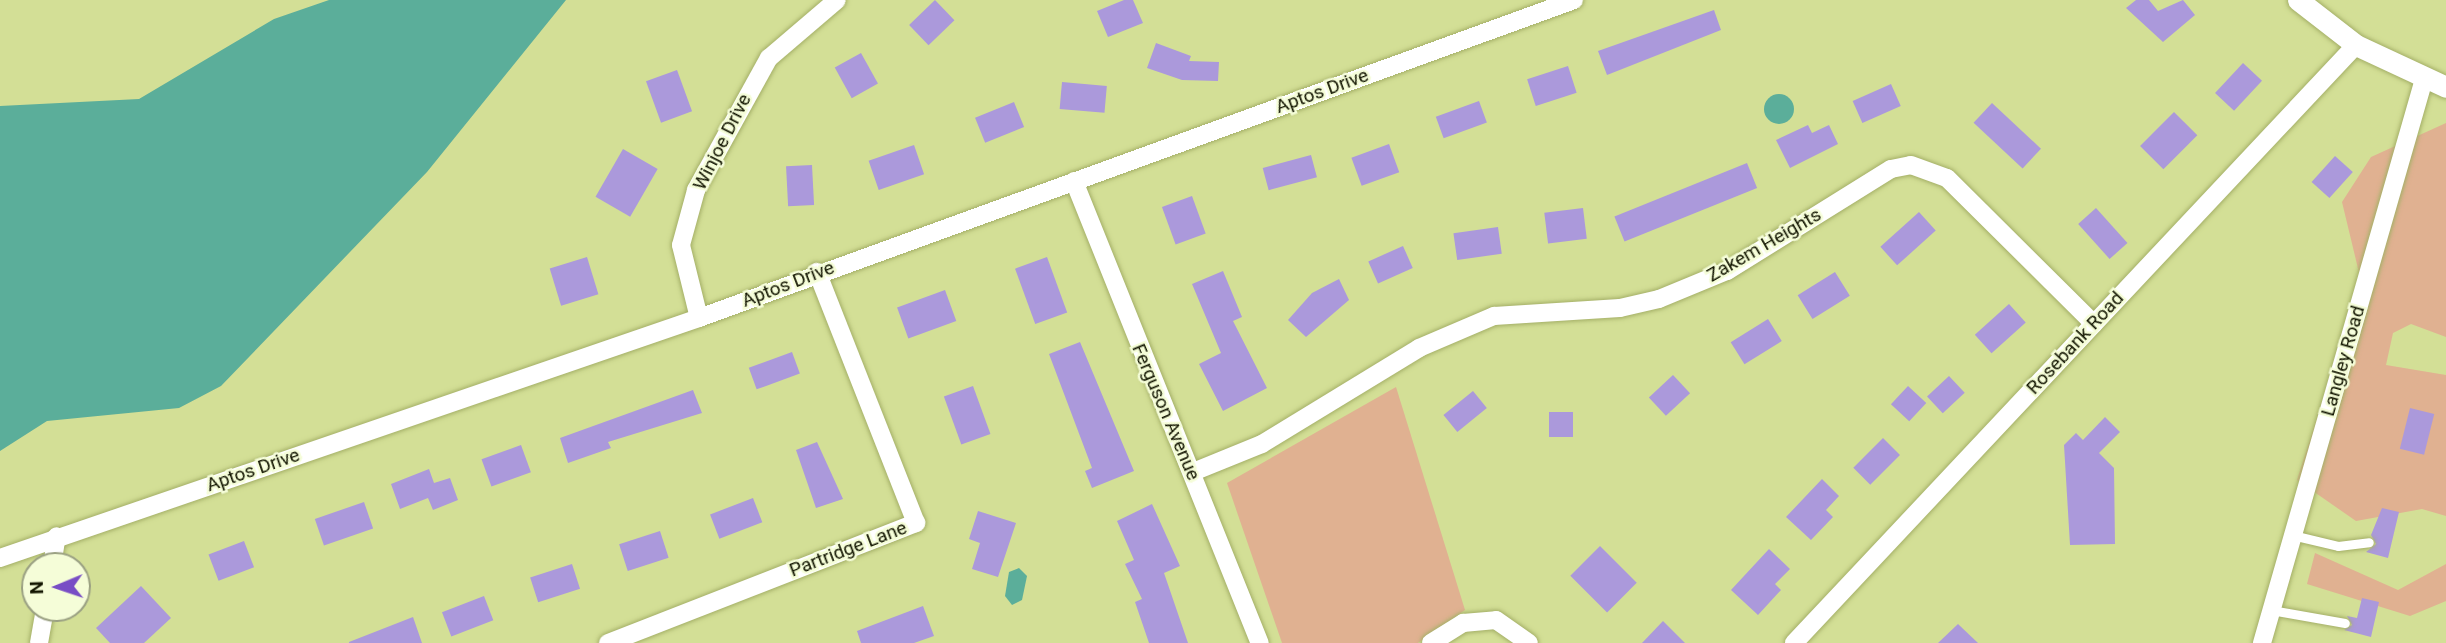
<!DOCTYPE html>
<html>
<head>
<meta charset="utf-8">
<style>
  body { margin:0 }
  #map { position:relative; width:2446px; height:643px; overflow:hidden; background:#d3df96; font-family:Roboto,sans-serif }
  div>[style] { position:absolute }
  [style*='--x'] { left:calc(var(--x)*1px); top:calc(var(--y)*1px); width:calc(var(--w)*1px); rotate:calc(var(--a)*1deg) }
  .green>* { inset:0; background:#e0b191 }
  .water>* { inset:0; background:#5bae9a }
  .round { border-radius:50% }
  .building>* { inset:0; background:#ab99db; transform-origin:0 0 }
  .roads { filter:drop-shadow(0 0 2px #a4af67) drop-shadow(0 0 2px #a4af67) }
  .service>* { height:9px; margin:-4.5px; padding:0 4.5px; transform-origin:4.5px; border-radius:4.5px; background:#fff }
  .minor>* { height:18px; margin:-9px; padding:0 9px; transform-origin:9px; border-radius:9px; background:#fff }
  .tertiary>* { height:21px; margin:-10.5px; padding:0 10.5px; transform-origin:10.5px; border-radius:10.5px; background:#fff }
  span { translate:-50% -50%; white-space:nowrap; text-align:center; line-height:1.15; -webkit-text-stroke:5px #f5fdd8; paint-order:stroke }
  .street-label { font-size:19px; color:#121500 }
  .north { position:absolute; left:21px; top:552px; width:70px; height:70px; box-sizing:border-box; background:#f5fdd8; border:2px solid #9aa082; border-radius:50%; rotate:268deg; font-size:19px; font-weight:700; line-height:28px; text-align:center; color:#121500 }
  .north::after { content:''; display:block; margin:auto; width:24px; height:32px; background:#784dc5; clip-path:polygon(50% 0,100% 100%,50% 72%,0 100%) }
</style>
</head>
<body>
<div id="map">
  <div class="green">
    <div style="clip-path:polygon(2446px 123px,2446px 337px,2411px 324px,2393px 333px,2386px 365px,2446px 375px,2446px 516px,2422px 509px,2356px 521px,2297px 480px,2361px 281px,2342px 202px,2371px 157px)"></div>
    <div style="clip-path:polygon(1396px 387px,1465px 610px,1418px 643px,1282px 643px,1227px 483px)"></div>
    <div style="clip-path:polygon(2315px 553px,2398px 590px,2446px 564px,2446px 601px,2410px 616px,2307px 584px)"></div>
  </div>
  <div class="water">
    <div style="clip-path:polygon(329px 0,566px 0,427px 172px,221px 386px,179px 408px,47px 421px,0 451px,0 106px,139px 99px,274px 19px)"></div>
    <div class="round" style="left:1764px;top:94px;width:30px;height:30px"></div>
    <div style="clip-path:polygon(1019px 568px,1027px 576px,1022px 600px,1012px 605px,1005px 596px,1009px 572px)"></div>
  </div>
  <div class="building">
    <div style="left:935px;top:0;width:28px;height:36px;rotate:46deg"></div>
    <div style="clip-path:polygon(1124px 0,1133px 0,1143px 23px,1108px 37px,1097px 11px)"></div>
    <div style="clip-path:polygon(2136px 0,2149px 0,2158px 11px,2183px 0,2195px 15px,2163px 42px,2126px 8px)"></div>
    <div style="clip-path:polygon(1714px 10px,1721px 30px,1607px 75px,1598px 51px)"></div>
    <div style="clip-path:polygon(1156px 43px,1191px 56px,1189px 61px,1219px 62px,1218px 81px,1182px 80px,1147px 68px)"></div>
    <div style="left:861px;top:53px;width:35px;height:30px;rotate:61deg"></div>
    <div style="left:2243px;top:63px;width:26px;height:41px;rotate:43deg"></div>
    <div style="left:1568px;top:66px;width:28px;height:43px;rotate:72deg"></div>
    <div style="left:677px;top:70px;width:44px;height:33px;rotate:70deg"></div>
    <div style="left:1062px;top:82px;width:45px;height:27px;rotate:5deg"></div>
    <div style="left:1891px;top:84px;width:24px;height:42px;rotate:66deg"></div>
    <div style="left:1479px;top:101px;width:23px;height:46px;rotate:70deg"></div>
    <div style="left:1014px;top:102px;width:27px;height:42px;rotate:68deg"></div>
    <div style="left:1992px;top:103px;width:67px;height:27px;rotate:43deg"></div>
    <div style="left:2174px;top:112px;width:33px;height:48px;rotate:45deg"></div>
    <div style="clip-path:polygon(1808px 125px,1812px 133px,1829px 125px,1838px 144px,1790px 168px,1776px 140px)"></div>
    <div style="left:1389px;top:144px;width:30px;height:40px;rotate:70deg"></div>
    <div style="left:914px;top:145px;width:31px;height:48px;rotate:71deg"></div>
    <div style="left:623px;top:149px;width:40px;height:55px;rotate:30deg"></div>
    <div style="left:1311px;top:155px;width:23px;height:50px;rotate:75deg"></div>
    <div style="left:2335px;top:156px;width:24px;height:35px;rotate:42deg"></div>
    <div style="left:1747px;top:163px;width:27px;height:143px;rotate:68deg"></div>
    <div style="left:812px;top:165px;width:40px;height:26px;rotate:87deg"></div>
    <div style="left:1192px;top:196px;width:40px;height:32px;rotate:70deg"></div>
    <div style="left:1583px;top:208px;width:31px;height:39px;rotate:83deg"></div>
    <div style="left:2096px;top:208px;width:47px;height:24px;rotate:48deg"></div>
    <div style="left:1919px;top:212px;width:25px;height:52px;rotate:48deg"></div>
    <div style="left:1498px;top:227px;width:27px;height:45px;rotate:82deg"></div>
    <div style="left:1403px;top:246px;width:24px;height:38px;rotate:66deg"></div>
    <div style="left:587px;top:257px;width:39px;height:39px;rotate:73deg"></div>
    <div style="left:1047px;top:257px;width:59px;height:34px;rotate:70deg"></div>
    <div style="clip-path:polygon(1223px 271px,1242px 317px,1233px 321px,1267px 388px,1223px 411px,1199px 364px,1221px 353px,1192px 284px)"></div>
    <div style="left:1835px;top:272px;width:28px;height:44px;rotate:58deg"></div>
    <div style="clip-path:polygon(1339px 279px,1349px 300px,1306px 337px,1288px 320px,1312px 293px)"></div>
    <div style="left:945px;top:290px;width:33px;height:51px;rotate:70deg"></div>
    <div style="left:2009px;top:304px;width:25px;height:46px;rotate:48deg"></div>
    <div style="left:1768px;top:319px;width:26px;height:44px;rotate:58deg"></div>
    <div style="clip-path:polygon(1080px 342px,1134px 471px,1092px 488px,1085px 471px,1092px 468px,1049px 354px)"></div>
    <div style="left:792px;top:352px;width:23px;height:46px;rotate:70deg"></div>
    <div style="left:1673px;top:375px;width:25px;height:33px;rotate:47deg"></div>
    <div style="left:1949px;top:376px;width:23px;height:30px;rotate:47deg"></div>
    <div style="left:973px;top:386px;width:51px;height:31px;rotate:70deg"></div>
    <div style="left:1908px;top:386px;width:25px;height:25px;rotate:43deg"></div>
    <div style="clip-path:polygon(693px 390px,702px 413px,608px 442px,611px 448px,568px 463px,560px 438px)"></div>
    <div style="left:1473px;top:391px;width:22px;height:38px;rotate:51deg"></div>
    <div style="left:2410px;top:408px;width:25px;height:42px;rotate:14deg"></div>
    <div style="left:1549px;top:412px;width:24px;height:25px"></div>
    <div style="clip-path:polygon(2105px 417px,2120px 432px,2099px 453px,2114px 468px,2115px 544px,2070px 545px,2064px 445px,2076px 433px,2083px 440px)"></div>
    <div style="left:1883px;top:438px;width:24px;height:42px;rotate:45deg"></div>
    <div style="clip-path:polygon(817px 442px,843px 499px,816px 508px,796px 450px)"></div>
    <div style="left:521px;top:445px;width:29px;height:42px;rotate:70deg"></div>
    <div style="clip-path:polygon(429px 469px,434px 483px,450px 478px,458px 500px,433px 510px,428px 498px,400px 509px,391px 484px)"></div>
    <div style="clip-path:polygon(1822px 479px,1839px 496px,1826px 510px,1833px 517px,1811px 540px,1786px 517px)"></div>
    <div style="left:753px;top:498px;width:26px;height:46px;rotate:69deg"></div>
    <div style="left:364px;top:502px;width:28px;height:52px;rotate:71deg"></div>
    <div style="clip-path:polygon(1152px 504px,1180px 566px,1164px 573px,1188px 643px,1149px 643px,1135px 602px,1142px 599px,1125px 564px,1134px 560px,1117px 521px)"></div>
    <div style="clip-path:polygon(2382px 508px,2399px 512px,2388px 558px,2366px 552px,2376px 544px,2371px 535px)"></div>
    <div style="clip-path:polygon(978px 511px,1016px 523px,998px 577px,972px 569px,980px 543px,969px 539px)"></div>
    <div style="left:660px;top:531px;width:28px;height:43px;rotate:72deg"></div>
    <div style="left:244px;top:541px;width:28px;height:38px;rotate:69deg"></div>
    <div style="left:1600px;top:546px;width:52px;height:42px;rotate:45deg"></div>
    <div style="clip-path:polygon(1769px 549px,1790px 569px,1775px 584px,1781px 590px,1758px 615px,1731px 590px)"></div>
    <div style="left:572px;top:564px;width:26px;height:44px;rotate:72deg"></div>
    <div style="clip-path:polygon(141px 586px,171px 618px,144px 643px,110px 643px,96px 628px)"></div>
    <div style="left:484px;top:596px;width:26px;height:45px;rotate:69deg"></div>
    <div style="clip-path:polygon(2362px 598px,2379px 602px,2371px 637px,2344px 630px,2352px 625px,2347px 616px,2357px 618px)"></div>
    <div style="clip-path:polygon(923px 606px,934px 636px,914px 643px,861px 643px,857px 631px)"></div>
    <div style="clip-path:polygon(413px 617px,422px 643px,349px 643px,349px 642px)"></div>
    <div style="clip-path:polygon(1663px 621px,1685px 643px,1642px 643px)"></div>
    <div style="clip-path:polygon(1958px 624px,1978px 643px,1938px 643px)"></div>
  </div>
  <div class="roads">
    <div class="service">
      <div style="--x:2292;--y:535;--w:47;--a:13.4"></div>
      <div style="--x:2338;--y:546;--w:31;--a:-7"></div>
      <div style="--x:2271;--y:610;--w:75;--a:10"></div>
    </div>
    <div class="minor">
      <div style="--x:1074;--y:181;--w:498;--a:68.1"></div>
      <div style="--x:699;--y:318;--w:75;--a:-103.9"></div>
      <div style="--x:681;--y:245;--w:57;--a:-74.7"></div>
      <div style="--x:696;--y:190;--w:151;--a:-61.1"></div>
      <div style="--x:769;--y:58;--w:89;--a:-40.5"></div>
      <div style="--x:1193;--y:472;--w:74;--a:-22.1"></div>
      <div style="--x:1262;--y:444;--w:184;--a:-31.4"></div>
      <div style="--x:1419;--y:348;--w:82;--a:-23.1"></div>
      <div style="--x:1494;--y:316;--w:126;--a:-3.6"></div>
      <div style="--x:1620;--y:308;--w:40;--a:-13"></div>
      <div style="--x:1659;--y:299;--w:74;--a:-22.4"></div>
      <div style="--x:1727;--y:271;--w:193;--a:-31.9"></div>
      <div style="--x:1891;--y:169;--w:20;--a:-11"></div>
      <div style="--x:1911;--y:165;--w:38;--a:20"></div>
      <div style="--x:1947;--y:178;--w:207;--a:44.8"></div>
      <div style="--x:0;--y:558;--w:739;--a:-18.95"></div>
      <div style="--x:699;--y:318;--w:931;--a:-19.97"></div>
      <div style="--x:52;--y:566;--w:30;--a:-81"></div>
      <div style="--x:39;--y:643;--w:36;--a:-80"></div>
      <div style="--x:608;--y:643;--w:331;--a:-21.3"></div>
      <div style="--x:916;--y:523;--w:270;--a:-111.5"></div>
      <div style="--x:1431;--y:643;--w:38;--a:-32"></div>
      <div style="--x:1463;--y:623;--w:33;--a:-5"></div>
      <div style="--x:1496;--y:620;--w:40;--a:34.9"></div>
      <div style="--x:1794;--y:643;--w:821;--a:-46.78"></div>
      <div style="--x:2262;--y:643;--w:587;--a:-73.97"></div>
    </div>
    <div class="tertiary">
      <div style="--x:2298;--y:0;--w:73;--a:37.8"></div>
      <div style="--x:2356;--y:45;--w:99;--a:25"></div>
    </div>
  </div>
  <div class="street-label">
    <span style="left:1322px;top:91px;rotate:-20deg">Aptos Drive</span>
    <span style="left:722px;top:142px;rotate:-63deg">Winjoe Drive</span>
    <span style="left:1764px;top:245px;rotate:-30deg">Zakem Heights</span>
    <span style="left:788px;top:284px;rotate:-21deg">Aptos Drive</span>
    <span style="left:2075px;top:343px;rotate:-47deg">Rosebank Road</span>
    <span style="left:2343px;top:361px;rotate:-74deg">Langley Road</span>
    <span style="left:1166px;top:412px;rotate:67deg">Ferguson Avenue</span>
    <span style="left:253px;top:470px;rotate:-19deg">Aptos Drive</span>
    <span style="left:848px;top:549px;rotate:-21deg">Partridge Lane</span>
  </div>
  <div class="north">N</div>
</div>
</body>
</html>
